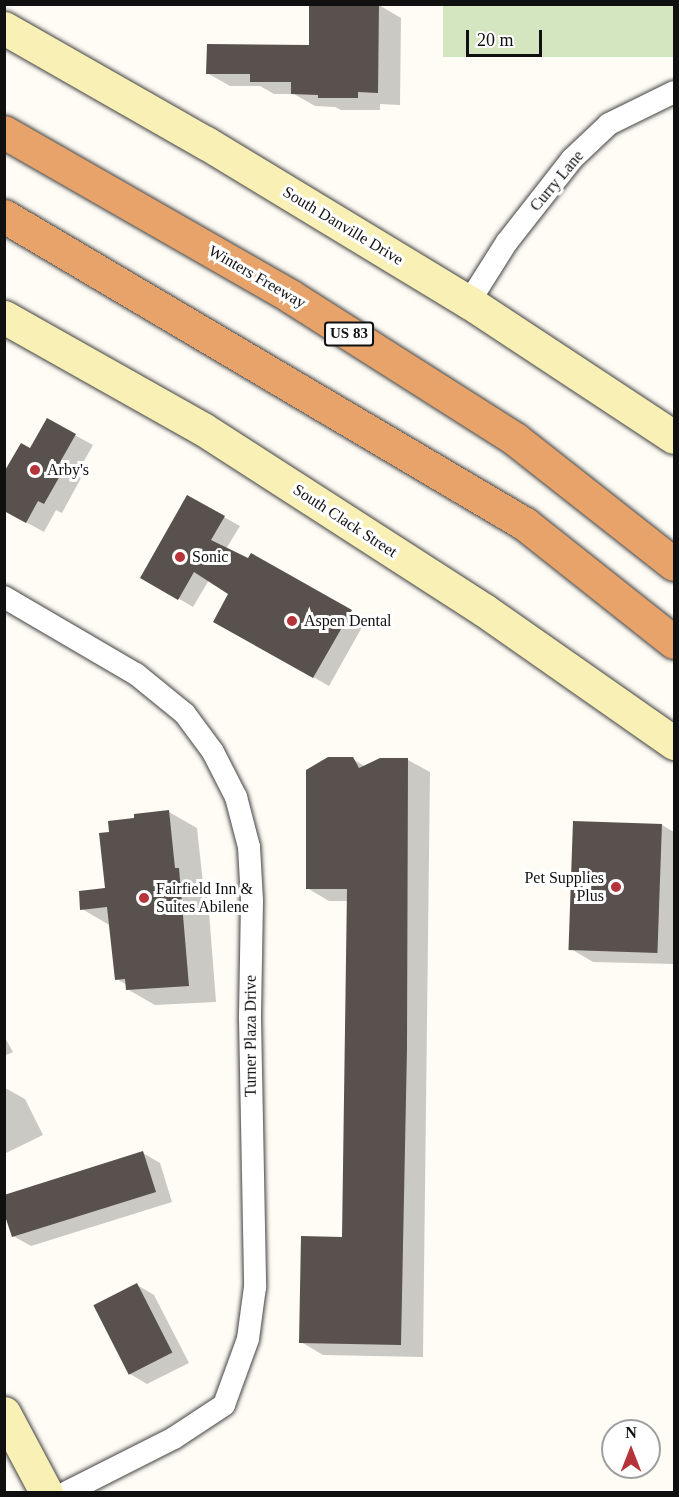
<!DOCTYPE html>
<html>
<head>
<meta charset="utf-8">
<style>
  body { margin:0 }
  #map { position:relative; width:679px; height:1497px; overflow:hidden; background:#fefcf4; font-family:Georgia,serif }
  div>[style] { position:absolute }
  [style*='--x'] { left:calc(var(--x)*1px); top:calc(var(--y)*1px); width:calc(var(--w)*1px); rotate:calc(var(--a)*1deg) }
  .green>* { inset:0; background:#d4e6c0; transform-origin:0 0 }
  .shadow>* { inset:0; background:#0003 }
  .building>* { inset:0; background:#58514d; transform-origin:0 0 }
  .roads { filter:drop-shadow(0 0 2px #434343) drop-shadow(0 0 2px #434343) }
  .street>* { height:22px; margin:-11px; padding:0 11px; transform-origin:11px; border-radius:11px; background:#fff }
  .secondary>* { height:33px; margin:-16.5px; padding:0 16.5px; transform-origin:16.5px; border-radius:16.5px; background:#f8f0b5 }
  .highway>* { height:33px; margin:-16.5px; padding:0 16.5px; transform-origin:16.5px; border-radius:16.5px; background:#e7a369 }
  .dots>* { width:16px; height:16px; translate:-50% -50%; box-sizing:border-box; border:3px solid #fff; border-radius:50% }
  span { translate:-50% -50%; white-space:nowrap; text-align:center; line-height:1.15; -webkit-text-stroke:6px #fff; paint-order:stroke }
  .shield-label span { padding:2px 4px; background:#fff; border:2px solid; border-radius:4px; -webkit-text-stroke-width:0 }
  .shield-label { font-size:15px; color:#101010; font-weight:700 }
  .street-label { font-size:16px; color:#101010 }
  .poi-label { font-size:16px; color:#101010 }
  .left { translate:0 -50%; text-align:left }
  .right { translate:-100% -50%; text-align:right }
  .frame { position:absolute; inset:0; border:6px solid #101010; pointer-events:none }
  .north { position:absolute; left:601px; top:1419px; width:60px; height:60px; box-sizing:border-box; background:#fff; border:2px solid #9f9f9f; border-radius:50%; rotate:0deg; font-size:16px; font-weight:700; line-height:24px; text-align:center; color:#101010 }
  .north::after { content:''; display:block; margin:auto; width:21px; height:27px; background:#b4343a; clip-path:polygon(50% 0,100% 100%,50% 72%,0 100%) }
  .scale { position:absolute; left:466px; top:30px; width:76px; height:27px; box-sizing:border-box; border:3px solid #101010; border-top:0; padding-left:8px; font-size:18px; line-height:21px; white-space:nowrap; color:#101010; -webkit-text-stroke:4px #fff; paint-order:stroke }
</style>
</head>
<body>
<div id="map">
  <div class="green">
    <div style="left:443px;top:5px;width:231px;height:52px"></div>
  </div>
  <div class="shadow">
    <div style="clip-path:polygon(379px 5px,401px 18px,400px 105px,380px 104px,380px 110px,341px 110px,335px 107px,315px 106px,294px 94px,274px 94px,260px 86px,230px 86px,207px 73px,310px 47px)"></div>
    <div style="clip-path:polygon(47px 420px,93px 445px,76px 475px,81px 478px,62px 513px,56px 510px,44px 532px,4px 510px,30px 450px)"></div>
    <div style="clip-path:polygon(188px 497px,240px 526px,226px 549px,249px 560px,251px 555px,366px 620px,329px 686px,215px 621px,230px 593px,209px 580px,193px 607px,142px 577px)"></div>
    <div style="clip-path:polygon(353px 759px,366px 767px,408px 760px,430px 772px,423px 1357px,323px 1355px,301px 1342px,343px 1239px,348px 901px,329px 901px,307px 888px)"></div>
    <div style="clip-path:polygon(169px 812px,197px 828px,203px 883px,207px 886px,216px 1002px,155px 1005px,127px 989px,127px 985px,117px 979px,111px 926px,82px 909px,107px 889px,111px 833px,136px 819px)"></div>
    <div style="clip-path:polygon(575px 823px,662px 825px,674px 832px,674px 964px,593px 962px,571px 949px)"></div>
    <div style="clip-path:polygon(4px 1036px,13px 1052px,4px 1056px)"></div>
    <div style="clip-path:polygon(7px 1089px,25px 1099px,43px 1135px,4px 1154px,4px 1090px)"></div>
    <div style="clip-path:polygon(143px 1153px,160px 1163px,172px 1202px,31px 1246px,13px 1236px)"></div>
    <div style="clip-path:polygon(137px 1285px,154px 1295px,189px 1363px,147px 1384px,130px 1374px)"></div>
  </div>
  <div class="building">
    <div style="clip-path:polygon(309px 4px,379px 4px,378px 93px,358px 92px,358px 98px,318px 98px,318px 95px,291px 94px,291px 82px,250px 82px,250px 74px,206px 74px,207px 44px,309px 45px)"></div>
    <div style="clip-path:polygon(47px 418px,76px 434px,59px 464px,65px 467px,44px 504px,38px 501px,26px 523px,4px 511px,4px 472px,21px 443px,30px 448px)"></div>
    <div style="clip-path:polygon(187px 495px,225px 516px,211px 540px,248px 558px,251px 553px,352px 610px,313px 678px,213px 622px,228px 594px,194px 572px,178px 600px,140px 578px)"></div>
    <div style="clip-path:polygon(328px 757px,353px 757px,359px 768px,380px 758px,408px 758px,407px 1048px,401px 1345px,299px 1343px,301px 1236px,342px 1237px,347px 889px,306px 889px,306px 770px)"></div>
    <div style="clip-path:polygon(169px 810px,175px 868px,179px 868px,189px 986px,126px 990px,125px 979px,115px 980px,107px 907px,80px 910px,79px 891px,105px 888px,99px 833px,109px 832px,108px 821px,134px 818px,134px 814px)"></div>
    <div style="left:573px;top:821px;width:89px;height:129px;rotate:2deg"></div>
    <div style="clip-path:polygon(143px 1151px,156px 1192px,12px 1237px,4px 1213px,4px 1195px)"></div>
    <div style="left:137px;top:1283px;width:78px;height:49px;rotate:63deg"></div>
  </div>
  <div class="roads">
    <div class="street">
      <div style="--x:469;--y:302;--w:71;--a:-57.7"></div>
      <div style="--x:507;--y:242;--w:105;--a:-51.9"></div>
      <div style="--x:572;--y:159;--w:51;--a:-43.4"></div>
      <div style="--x:609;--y:124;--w:72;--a:-26.2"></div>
      <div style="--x:4;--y:597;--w:153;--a:30.3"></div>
      <div style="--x:136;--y:674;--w:63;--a:39.2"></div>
      <div style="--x:185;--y:714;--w:47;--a:53.6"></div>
      <div style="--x:213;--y:752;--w:51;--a:62.9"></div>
      <div style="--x:236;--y:797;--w:52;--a:75.4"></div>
      <div style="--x:249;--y:847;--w:54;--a:86.8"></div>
      <div style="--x:252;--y:901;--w:117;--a:91"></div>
      <div style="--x:250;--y:1018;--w:269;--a:88.9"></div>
      <div style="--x:255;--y:1287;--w:52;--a:97.7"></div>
      <div style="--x:248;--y:1339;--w:70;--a:110"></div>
      <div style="--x:224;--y:1405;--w:60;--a:146.6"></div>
      <div style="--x:174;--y:1438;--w:120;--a:153.2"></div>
    </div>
    <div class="secondary">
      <div style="--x:4;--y:28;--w:232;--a:29.7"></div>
      <div style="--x:206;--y:143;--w:307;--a:31.2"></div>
      <div style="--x:469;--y:302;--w:245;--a:33.4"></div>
      <div style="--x:4;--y:317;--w:228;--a:29.4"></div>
      <div style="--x:203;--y:429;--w:334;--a:32.8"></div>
      <div style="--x:484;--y:610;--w:232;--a:35"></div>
      <div style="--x:4;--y:1413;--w:89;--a:62"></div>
    </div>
    <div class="highway">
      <div style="--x:4;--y:132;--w:330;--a:29.8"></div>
      <div style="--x:290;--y:296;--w:267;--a:32.4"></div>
      <div style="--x:515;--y:439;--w:202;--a:38.2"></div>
      <div style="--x:4;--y:216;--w:605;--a:30.59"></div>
      <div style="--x:525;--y:524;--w:190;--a:38.4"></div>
    </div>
  </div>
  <div class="dots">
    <div style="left:35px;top:470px;background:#b4343a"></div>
    <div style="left:180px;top:557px;background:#b4343a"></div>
    <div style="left:292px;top:621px;background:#b4343a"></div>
    <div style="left:616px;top:887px;background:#b4343a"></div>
    <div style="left:144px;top:898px;background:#b4343a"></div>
  </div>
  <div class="shield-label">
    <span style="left:349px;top:334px">US 83</span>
  </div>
  <div class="street-label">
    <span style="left:557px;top:181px;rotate:-50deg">Curry Lane</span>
    <span style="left:343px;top:226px;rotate:31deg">South Danville Drive</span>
    <span style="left:257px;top:277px;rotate:30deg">Winters Freeway</span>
    <span style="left:345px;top:521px;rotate:33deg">South Clack Street</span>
    <span style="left:251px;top:1036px;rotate:-90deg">Turner Plaza Drive</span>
  </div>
  <div class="poi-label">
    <span class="left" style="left:47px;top:470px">Arby's</span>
    <span class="left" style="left:192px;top:557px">Sonic</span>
    <span class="left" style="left:304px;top:621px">Aspen Dental</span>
    <span class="right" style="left:604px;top:887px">Pet Supplies<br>Plus</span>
    <span class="left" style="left:156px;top:898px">Fairfield Inn &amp;<br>Suites Abilene</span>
  </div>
  <div class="frame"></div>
  <div class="north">N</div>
  <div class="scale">20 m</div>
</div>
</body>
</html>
